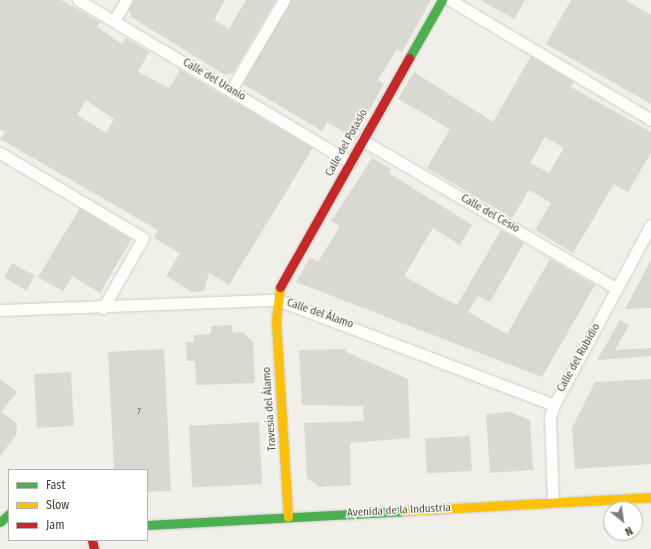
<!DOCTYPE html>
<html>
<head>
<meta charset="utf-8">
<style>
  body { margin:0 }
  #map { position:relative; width:651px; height:549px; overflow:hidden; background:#f0efea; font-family:"Fira Sans Condensed",sans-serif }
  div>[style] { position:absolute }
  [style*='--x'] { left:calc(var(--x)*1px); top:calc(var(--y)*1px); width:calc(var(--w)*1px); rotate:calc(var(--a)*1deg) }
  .building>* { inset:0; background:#dad8d2; transform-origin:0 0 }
  .roads { filter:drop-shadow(0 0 1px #cecdc7) drop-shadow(0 0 1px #cecdc7) }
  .street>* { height:11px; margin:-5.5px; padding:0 5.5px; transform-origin:5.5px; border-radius:5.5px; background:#fdfdfc }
  .fast>* { height:9px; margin:-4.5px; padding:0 4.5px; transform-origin:4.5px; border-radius:4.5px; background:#4caf50 }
  .slow>* { height:9px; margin:-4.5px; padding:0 4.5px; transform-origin:4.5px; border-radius:4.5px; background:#ffc107 }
  .jam>* { height:9px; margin:-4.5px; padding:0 4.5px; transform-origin:4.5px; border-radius:4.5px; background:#c62828 }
  span { translate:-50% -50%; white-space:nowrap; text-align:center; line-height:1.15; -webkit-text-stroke:3px #fff; paint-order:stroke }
  .number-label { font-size:9px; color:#6c685e }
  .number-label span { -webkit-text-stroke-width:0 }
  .street-label { font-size:11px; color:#464136 }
  .legend { position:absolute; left:8px; top:469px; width:140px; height:72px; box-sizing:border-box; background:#fff; border:1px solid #b5b3af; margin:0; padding:5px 7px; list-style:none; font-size:12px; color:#464136 }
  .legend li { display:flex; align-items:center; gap:8px; height:20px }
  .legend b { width:20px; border:1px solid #b5b3af }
  .north { position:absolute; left:603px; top:501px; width:40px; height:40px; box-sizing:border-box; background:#fff; border:1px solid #b5b3af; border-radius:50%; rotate:150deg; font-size:11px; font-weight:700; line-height:16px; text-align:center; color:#464136 }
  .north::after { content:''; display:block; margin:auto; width:14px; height:18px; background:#827e75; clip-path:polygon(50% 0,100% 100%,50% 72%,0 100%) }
</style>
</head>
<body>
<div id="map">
  <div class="building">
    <div style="clip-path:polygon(evenodd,0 0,61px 0,100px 22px,97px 27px,122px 44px,126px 38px,149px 52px,138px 72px,169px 88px,180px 70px,313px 148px,229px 285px,209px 273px,204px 291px,192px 292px,166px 276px,180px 253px,154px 238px,158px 230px,0 139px,5px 132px,0 129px,0 0,86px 100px,114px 119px,106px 133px,77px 115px,86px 100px)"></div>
    <div style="clip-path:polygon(134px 0,225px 0,214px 20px,229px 29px,246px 0,276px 0,233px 73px,225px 75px,131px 17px,129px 9px)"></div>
    <div style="clip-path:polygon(291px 0,431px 0,402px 52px,397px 49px,378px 80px,384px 84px,354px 138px,327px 122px,322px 131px,243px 84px)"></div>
    <div style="clip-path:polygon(480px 0,525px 0,514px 19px)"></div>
    <div style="clip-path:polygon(571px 0,625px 0,651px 15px,651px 104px,546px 44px)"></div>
    <div style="clip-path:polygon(evenodd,531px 56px,574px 82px,571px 87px,651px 132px,651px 153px,628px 192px,614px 184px,573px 253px,535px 230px,551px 203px,529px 190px,512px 218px,427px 168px,450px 129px,398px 99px,414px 72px,493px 122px,531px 56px,545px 137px,564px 148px,549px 173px,530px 163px,545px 137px)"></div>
    <div style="clip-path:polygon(372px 158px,391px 169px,389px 173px,472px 225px,460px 245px,433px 228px,404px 276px,439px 296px,457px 305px,501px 230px,524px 243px,490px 302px,478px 296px,468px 312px,507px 334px,550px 259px,595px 285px,542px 377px,296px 282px,310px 257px,318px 262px,340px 226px,331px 221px)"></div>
    <div style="clip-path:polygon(80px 208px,129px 238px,130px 242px,100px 293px,72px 276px,63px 291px,38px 277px)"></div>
    <div style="clip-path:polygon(651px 260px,651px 308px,625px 309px)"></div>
    <div style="left:12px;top:263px;width:26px;height:17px;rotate:29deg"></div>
    <div style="clip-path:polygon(620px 320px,629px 325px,615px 350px,651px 348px,651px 356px,597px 360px)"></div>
    <div style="clip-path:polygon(232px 325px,233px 333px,243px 332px,253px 342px,255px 383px,196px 385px,195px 361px,187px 361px,186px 342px,194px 342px,194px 335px,211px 334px,211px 326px)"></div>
    <div style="clip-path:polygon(164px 349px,171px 491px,147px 492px,147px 470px,114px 470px,108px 352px)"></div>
    <div style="clip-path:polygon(346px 349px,346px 352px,408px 379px,410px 438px,350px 443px,351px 485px,319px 487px,307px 478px,304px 423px,364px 421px,363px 406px,302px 405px,299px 350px)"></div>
    <div style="left:71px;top:372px;width:54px;height:37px;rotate:87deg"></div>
    <div style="clip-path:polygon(0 379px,17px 392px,1px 412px,17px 423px,16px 435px,0 456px)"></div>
    <div style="clip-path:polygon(651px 379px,651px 464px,575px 469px,572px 428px,595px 382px)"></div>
    <div style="clip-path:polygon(510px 412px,530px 420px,533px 470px,490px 473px,486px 414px)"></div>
    <div style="left:259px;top:422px;width:62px;height:70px;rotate:87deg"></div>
    <div style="left:470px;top:436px;width:35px;height:45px;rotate:87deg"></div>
  </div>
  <div class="roads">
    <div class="street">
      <div style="--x:78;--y:0;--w:317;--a:30.8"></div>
      <div style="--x:450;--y:0;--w:234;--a:30.8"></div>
      <div style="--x:114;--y:21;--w:24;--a:-60"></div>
      <div style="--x:231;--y:90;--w:104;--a:-59.5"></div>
      <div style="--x:362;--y:140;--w:295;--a:30.3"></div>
      <div style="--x:0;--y:153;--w:166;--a:30.7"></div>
      <div style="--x:143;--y:238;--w:81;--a:119.7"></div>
      <div style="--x:0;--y:310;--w:278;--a:-2.1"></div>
      <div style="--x:278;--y:300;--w:295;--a:20.8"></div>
      <div style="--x:553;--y:502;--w:85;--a:-92"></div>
      <div style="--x:550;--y:417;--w:13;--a:-72"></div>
      <div style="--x:554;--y:405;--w:204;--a:-61.7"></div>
    </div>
    <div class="fast">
      <div style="--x:409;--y:58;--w:67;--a:-60.4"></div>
      <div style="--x:0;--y:522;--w:12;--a:-42"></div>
      <div style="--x:147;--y:525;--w:256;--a:-3.1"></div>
    </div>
    <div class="slow">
      <div style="--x:280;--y:287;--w:34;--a:97"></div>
      <div style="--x:276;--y:321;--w:196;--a:86.5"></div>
      <div style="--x:403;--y:511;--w:248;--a:-3.2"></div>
    </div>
    <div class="jam">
      <div style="--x:280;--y:287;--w:263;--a:-60.6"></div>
      <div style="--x:92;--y:540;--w:9;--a:77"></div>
    </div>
  </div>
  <div class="number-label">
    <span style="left:139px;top:411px">7</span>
  </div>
  <div class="street-label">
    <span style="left:214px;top:80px;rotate:31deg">Calle del Uranio</span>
    <span style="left:347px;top:143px;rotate:-61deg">Calle del Potasio</span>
    <span style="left:490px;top:214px;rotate:30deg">Calle del Cesio</span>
    <span style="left:320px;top:314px;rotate:19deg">Calle del Álamo</span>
    <span style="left:579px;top:358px;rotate:-61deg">Calle del Rubidio</span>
    <span style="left:270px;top:409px;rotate:-94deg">Travesía del Álamo</span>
    <span style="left:399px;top:511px;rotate:-3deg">Avenida de la Industria</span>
  </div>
  <ul class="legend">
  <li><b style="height:5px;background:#4caf50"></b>Fast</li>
  <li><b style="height:5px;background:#ffc107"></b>Slow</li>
  <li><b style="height:5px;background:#c62828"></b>Jam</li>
  </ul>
  <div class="north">N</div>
</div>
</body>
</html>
